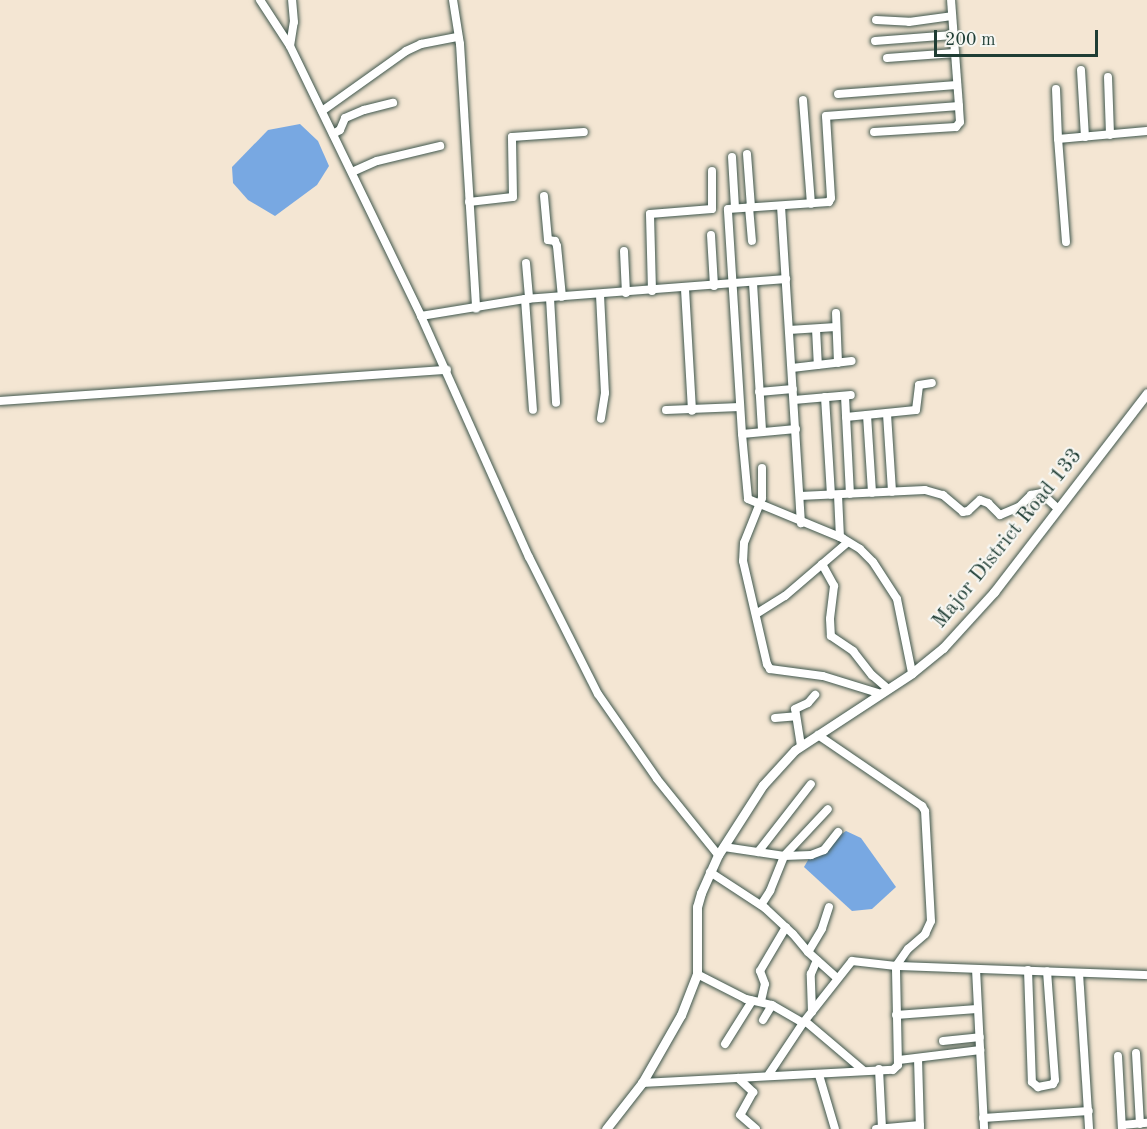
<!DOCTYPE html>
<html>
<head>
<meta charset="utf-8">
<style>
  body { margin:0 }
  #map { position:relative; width:1147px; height:1129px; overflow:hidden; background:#f4e6d3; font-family:"Old Standard TT",serif }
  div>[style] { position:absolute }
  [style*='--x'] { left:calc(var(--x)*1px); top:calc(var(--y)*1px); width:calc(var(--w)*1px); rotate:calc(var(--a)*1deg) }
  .water>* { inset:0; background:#78a8e2 }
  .roads { filter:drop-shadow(0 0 2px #3f564c) drop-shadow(0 0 2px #3f564c) }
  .minor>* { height:8px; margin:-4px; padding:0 4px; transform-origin:4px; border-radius:4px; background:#fff }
  .major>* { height:9px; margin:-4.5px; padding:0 4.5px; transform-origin:4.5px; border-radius:4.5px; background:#fff }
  span { translate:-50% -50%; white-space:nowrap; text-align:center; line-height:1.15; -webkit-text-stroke:4.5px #f6f6f2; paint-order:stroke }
  .street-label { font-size:21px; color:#1f3d34 }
  .scale { position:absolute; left:934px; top:30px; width:164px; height:27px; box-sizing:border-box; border:3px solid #1f3d34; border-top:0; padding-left:8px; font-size:18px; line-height:21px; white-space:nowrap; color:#1f3d34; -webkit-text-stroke:4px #f6f6f2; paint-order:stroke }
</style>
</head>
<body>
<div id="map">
  <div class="water">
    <div style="clip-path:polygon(300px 124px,318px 141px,329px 166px,317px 185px,275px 216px,248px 200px,233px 183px,232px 167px,268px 130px)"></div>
    <div style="clip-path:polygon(846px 831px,861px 838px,896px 887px,872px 909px,852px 911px,804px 867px,811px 855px)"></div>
  </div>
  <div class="roads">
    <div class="minor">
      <div style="--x:260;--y:0;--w:55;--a:56.9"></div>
      <div style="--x:290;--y:46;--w:300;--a:64.1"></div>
      <div style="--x:421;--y:316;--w:264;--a:65.9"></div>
      <div style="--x:529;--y:557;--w:153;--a:63.3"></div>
      <div style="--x:598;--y:694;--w:103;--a:55.2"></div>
      <div style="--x:657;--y:779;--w:97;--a:51.2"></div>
      <div style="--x:453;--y:0;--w:45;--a:81"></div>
      <div style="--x:460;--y:44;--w:265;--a:86.5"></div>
      <div style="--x:876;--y:20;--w:33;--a:3"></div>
      <div style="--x:909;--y:22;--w:43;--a:-7.9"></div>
      <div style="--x:875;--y:41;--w:78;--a:-4.4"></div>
      <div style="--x:290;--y:46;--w:24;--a:-81"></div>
      <div style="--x:294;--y:22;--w:22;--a:-95"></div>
      <div style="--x:887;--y:58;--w:68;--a:-4.2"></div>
      <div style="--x:1081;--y:70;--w:67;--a:86.6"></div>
      <div style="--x:1108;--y:77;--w:58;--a:88"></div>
      <div style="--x:1056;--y:89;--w:50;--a:87.7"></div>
      <div style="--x:838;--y:94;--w:119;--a:-4.3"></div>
      <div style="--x:803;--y:100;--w:104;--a:85.6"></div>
      <div style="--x:322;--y:111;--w:103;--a:-35.5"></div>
      <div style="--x:406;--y:51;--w:17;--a:-25"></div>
      <div style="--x:421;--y:44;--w:38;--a:-11"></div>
      <div style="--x:874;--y:132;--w:82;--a:-3.5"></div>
      <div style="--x:956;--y:127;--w:6;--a:-51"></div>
      <div style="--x:960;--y:122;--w:16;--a:-94"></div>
      <div style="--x:333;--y:134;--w:8;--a:-30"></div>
      <div style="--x:340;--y:130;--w:13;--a:-67"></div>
      <div style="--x:345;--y:118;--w:21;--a:-23"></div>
      <div style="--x:364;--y:110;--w:30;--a:-14"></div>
      <div style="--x:747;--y:154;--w:53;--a:85.7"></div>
      <div style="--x:732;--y:157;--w:51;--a:86.6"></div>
      <div style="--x:352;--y:172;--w:27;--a:-24"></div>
      <div style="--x:377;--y:161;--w:65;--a:-13.4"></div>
      <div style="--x:544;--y:196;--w:44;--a:84.8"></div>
      <div style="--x:548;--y:240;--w:7;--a:8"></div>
      <div style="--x:555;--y:241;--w:5;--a:68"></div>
      <div style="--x:557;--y:246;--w:51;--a:84.4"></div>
      <div style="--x:469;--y:202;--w:44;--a:-6.5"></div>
      <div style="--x:513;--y:197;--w:60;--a:-91"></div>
      <div style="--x:512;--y:137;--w:72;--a:-4"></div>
      <div style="--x:781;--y:206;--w:318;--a:86.4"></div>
      <div style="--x:749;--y:207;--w:34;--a:85"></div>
      <div style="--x:711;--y:235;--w:51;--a:86.6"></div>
      <div style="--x:1066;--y:242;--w:103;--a:-94.4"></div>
      <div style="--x:1058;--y:139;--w:89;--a:-5.1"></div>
      <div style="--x:624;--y:251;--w:42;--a:87.3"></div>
      <div style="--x:526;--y:263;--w:36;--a:85"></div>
      <div style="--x:753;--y:283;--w:149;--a:86.5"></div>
      <div style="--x:685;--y:289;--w:122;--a:86.7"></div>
      <div style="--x:652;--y:291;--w:77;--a:-91.5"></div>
      <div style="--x:650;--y:214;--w:62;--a:-4.6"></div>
      <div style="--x:712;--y:209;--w:38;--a:-90"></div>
      <div style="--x:600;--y:295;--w:98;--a:87.1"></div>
      <div style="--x:605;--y:393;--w:26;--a:99"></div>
      <div style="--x:550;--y:298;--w:105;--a:86.7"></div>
      <div style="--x:525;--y:299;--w:111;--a:85.9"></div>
      <div style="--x:836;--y:313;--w:50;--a:87.7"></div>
      <div style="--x:421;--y:316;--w:105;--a:-9.3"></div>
      <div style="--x:525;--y:299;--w:262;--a:-4.4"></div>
      <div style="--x:816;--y:329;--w:36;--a:87"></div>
      <div style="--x:789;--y:330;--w:47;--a:-3.7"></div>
      <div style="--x:792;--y:368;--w:60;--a:-6.7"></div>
      <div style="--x:759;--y:392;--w:34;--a:-5"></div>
      <div style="--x:845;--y:396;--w:98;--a:87.1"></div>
      <div style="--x:825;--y:397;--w:98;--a:86.5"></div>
      <div style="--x:794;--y:400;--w:57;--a:-5"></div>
      <div style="--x:0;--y:401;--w:448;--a:-4"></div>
      <div style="--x:666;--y:410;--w:74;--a:-2.3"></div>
      <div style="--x:887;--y:414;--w:78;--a:86.3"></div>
      <div style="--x:867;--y:415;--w:78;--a:86.3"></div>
      <div style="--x:846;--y:417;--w:70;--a:-5.7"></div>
      <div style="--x:916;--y:410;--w:25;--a:-83"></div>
      <div style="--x:919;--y:385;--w:13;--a:-9"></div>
      <div style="--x:796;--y:429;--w:54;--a:174.7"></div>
      <div style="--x:742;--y:434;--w:225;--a:-93.6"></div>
      <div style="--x:728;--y:209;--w:101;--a:-4"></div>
      <div style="--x:829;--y:202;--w:4;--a:-63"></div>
      <div style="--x:831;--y:198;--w:82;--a:-93.5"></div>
      <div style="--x:826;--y:116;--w:133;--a:-4.3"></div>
      <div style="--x:959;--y:106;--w:106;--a:-94.3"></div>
      <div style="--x:742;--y:434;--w:65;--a:84.7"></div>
      <div style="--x:748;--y:499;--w:102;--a:22.5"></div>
      <div style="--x:842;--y:538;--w:21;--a:31"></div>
      <div style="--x:860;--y:549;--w:18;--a:45"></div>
      <div style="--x:873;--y:562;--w:44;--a:57"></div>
      <div style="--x:897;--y:599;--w:76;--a:78.5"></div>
      <div style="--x:762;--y:468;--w:30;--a:90"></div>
      <div style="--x:762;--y:498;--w:48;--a:111.8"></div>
      <div style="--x:744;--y:543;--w:18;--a:93"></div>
      <div style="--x:743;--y:561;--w:106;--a:76.9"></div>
      <div style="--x:767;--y:664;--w:6;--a:59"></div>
      <div style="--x:770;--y:669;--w:53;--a:7.5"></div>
      <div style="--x:823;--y:676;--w:61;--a:17.2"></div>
      <div style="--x:838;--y:495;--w:42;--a:87.3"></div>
      <div style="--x:800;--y:496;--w:125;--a:-2.7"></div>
      <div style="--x:925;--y:490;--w:19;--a:16"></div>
      <div style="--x:943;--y:495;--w:26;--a:40"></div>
      <div style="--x:963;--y:512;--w:5;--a:-11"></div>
      <div style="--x:968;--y:511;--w:16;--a:-43"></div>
      <div style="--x:980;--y:500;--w:9;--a:21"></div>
      <div style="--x:988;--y:503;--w:17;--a:45"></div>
      <div style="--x:1000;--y:515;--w:21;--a:-23"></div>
      <div style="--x:1019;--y:507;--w:17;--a:-45"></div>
      <div style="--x:1031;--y:495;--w:10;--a:-11"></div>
      <div style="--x:1041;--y:493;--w:23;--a:43"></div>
      <div style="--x:822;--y:564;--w:25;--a:61"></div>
      <div style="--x:834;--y:586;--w:33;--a:97"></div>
      <div style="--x:830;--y:619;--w:17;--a:87"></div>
      <div style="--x:831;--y:636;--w:27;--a:34"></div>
      <div style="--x:853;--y:651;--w:31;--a:52"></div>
      <div style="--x:872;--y:675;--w:21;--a:41"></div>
      <div style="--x:756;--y:614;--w:34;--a:-32"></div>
      <div style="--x:785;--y:596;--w:83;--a:-40.6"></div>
      <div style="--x:775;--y:718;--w:21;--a:-5"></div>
      <div style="--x:801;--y:746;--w:37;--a:-99"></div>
      <div style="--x:795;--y:709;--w:14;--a:-25"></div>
      <div style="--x:808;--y:703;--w:11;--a:-49"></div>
      <div style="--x:724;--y:847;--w:61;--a:8.5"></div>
      <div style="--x:784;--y:856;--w:27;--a:-2"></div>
      <div style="--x:811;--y:855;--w:14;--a:-21"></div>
      <div style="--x:824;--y:850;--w:23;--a:-52"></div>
      <div style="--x:758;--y:852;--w:86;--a:-52.1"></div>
      <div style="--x:710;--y:872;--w:66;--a:33.2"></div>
      <div style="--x:765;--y:908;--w:38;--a:43"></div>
      <div style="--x:793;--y:934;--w:23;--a:50"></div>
      <div style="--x:761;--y:905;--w:17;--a:-57"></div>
      <div style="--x:770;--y:891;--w:38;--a:-68"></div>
      <div style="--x:784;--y:856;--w:64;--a:-46.9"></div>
      <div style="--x:829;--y:907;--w:23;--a:108"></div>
      <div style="--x:822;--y:929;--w:27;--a:121"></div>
      <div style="--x:808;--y:952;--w:39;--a:42"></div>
      <div style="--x:976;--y:969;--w:160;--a:87.1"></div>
      <div style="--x:1028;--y:970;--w:112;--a:88"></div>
      <div style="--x:1032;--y:1082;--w:8;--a:40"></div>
      <div style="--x:1038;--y:1087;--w:15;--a:-11"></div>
      <div style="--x:1053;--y:1084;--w:4;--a:-63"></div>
      <div style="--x:1055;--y:1080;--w:109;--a:-94.2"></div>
      <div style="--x:1079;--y:973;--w:156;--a:86.3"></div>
      <div style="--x:697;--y:974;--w:55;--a:27"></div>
      <div style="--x:746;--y:999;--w:27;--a:13"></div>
      <div style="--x:772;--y:1005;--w:36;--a:30"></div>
      <div style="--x:761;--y:1001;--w:17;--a:-77"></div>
      <div style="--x:765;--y:984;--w:14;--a:-111"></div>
      <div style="--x:760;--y:971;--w:51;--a:-59.4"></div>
      <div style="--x:812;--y:1012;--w:38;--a:-92"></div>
      <div style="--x:811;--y:974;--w:15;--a:-67"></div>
      <div style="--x:896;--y:1015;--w:81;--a:-4.2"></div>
      <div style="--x:763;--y:1020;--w:17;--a:-59"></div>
      <div style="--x:805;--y:1021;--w:77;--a:40.3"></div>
      <div style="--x:943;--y:1041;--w:37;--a:-6"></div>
      <div style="--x:725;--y:1044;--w:51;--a:-57.9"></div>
      <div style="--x:1136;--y:1053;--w:71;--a:86.8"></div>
      <div style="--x:1118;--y:1056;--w:73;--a:86.9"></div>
      <div style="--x:918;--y:1058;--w:71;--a:88.4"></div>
      <div style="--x:899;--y:1060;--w:82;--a:-7"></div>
      <div style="--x:879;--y:1069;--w:59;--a:87.1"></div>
      <div style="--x:769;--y:1074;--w:61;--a:-56.3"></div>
      <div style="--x:803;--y:1023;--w:79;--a:-51.7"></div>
      <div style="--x:852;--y:961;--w:44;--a:6.5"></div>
      <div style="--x:896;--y:966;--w:251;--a:2.1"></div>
      <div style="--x:819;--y:1075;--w:56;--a:73.5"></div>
      <div style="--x:738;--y:1078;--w:21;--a:43"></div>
      <div style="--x:753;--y:1092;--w:26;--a:119"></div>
      <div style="--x:740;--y:1115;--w:21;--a:41"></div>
      <div style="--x:642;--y:1083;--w:251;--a:-3"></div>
      <div style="--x:893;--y:1070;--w:7;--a:-45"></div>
      <div style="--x:898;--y:1065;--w:99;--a:-91.2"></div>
      <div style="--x:896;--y:966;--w:21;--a:-55"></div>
      <div style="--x:908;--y:949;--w:23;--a:-41"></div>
      <div style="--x:925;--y:934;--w:14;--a:-65"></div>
      <div style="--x:931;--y:921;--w:110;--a:-93.1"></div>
      <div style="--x:925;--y:811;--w:6;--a:-121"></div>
      <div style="--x:922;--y:806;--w:126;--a:-145.7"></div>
      <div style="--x:983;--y:1118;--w:106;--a:-3.8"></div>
      <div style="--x:1122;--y:1125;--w:25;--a:-5"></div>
      <div style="--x:876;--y:1129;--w:44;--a:-5.2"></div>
    </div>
    <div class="major">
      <div style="--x:606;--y:1129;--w:58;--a:-52"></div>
      <div style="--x:642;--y:1083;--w:78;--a:-60.2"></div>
      <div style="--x:681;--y:1015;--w:44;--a:-68.7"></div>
      <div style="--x:697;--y:974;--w:67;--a:-90"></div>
      <div style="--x:697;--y:907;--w:15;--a:-74"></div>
      <div style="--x:701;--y:893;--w:42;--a:-65.9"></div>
      <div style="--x:718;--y:855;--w:83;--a:-57.3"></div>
      <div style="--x:763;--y:785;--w:47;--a:-47.6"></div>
      <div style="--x:795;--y:750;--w:140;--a:-33.3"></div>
      <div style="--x:912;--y:673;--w:40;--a:-39"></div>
      <div style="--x:943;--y:648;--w:76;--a:-47.7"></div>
      <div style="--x:994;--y:592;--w:251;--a:-52.4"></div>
    </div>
  </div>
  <div class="street-label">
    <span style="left:1008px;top:539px;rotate:-51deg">Major District Road 133</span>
  </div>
  <div class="scale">200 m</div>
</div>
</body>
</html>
